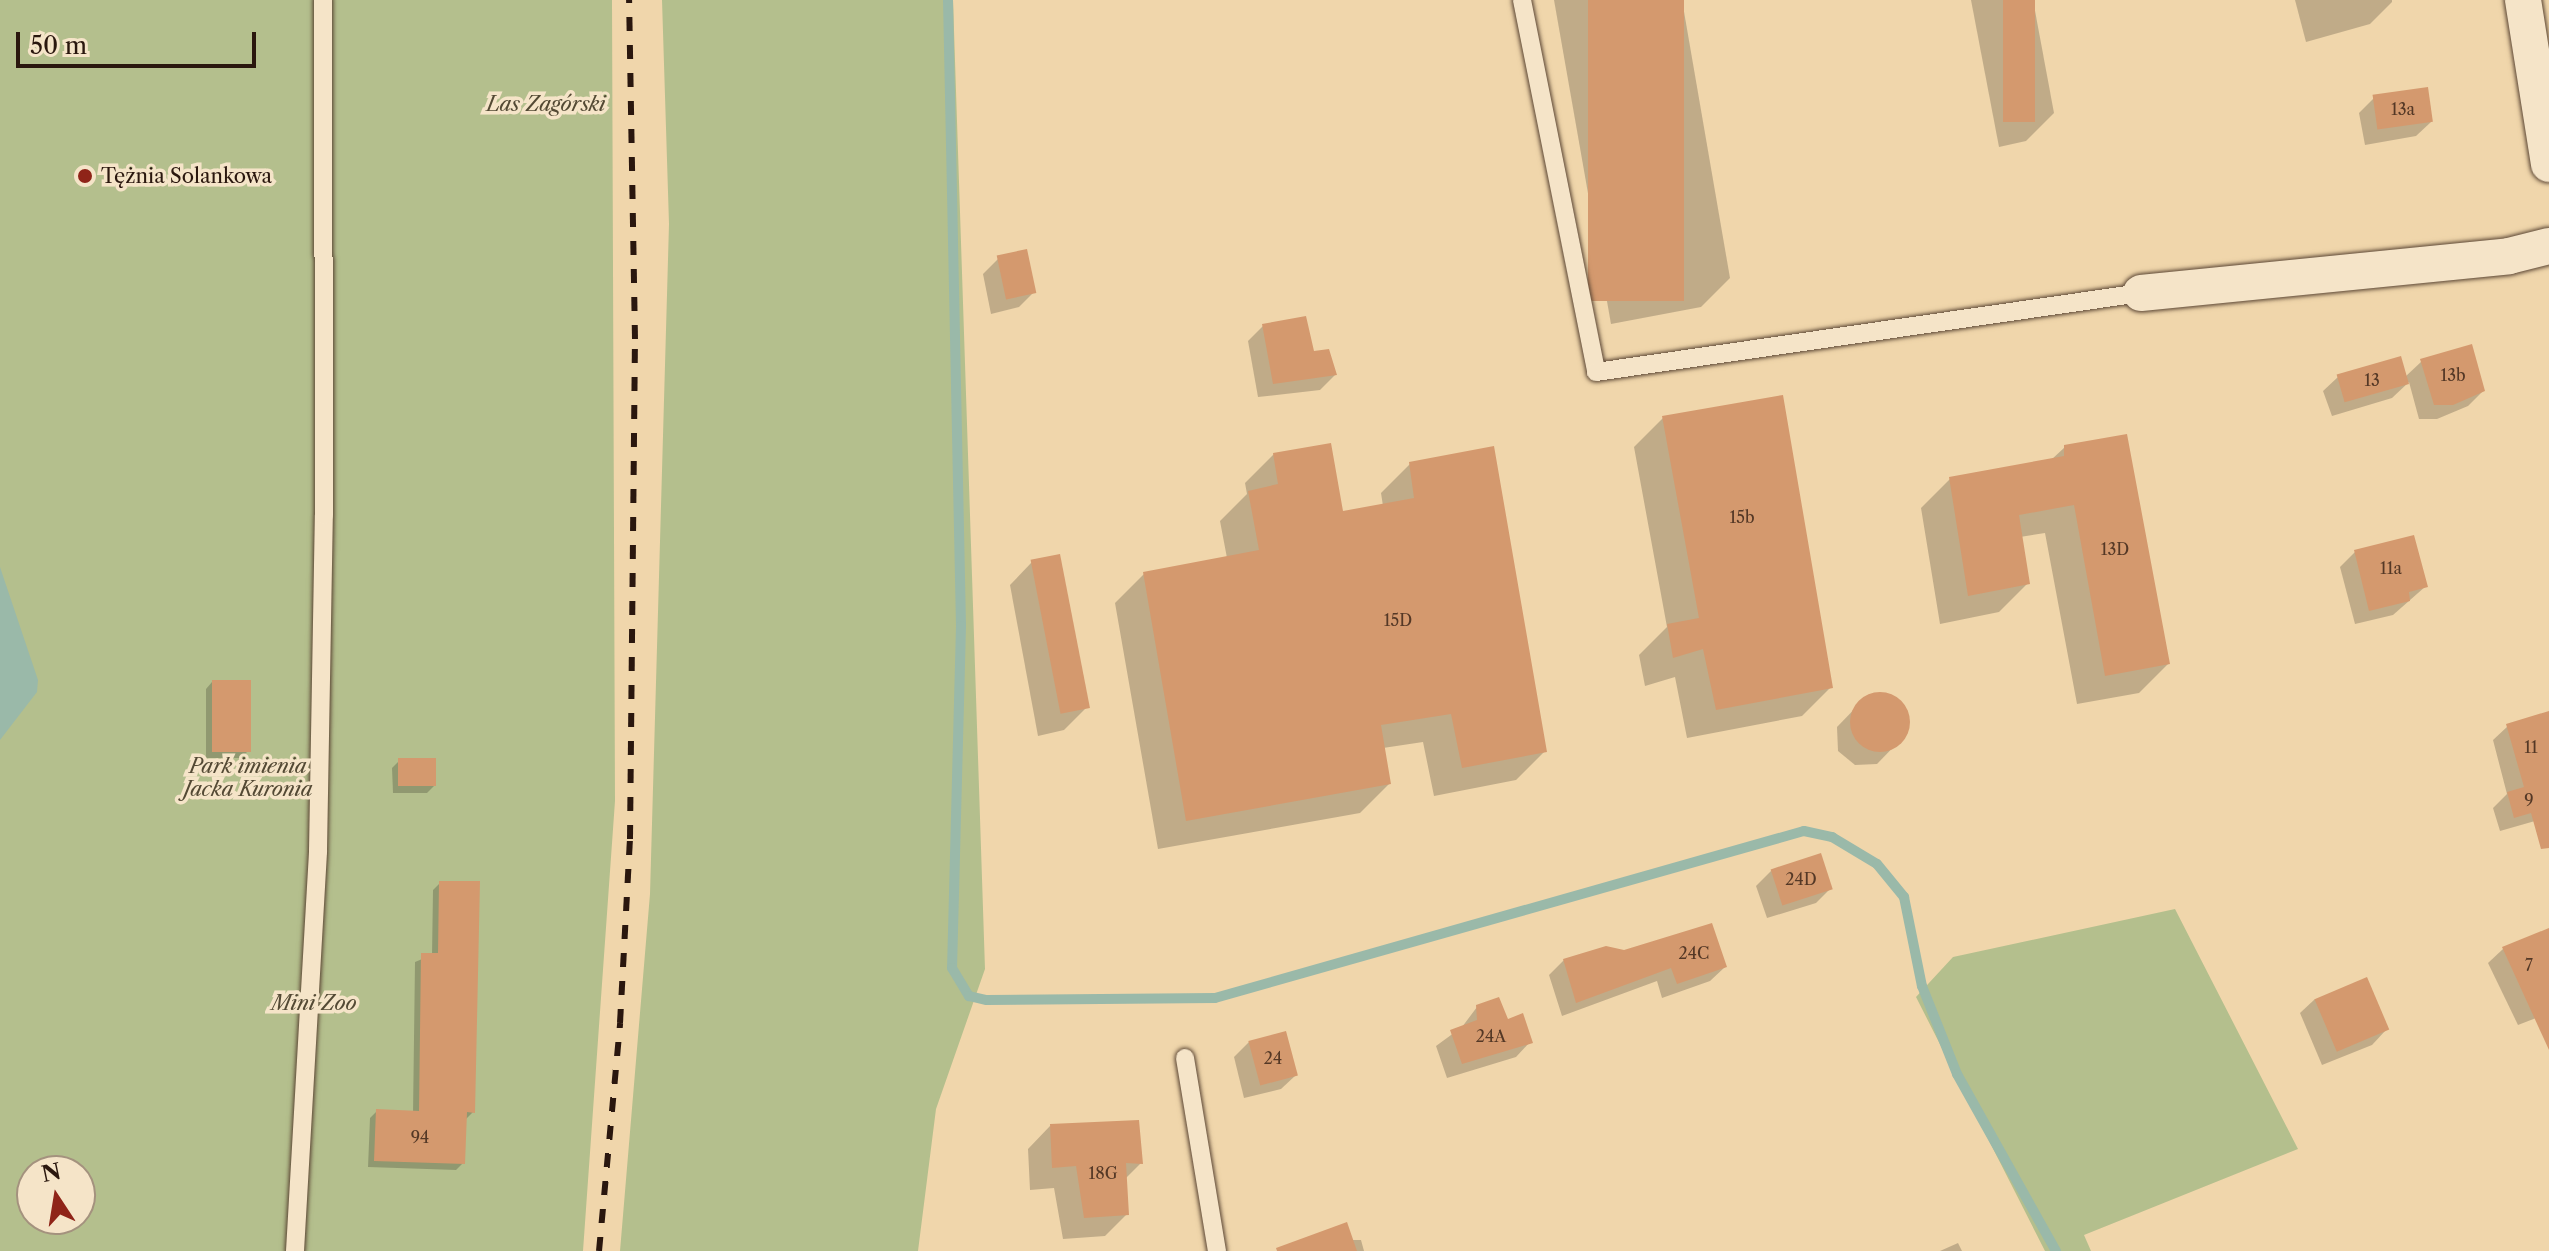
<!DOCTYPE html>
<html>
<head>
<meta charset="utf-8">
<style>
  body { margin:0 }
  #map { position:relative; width:2549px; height:1251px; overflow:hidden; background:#f0d6ab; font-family:"Libre Caslon Text",serif }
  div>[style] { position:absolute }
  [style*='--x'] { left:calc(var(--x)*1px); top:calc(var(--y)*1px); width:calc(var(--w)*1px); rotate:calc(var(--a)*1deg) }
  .green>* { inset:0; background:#b4bf8d }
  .water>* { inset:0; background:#9ab9a9 }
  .shadow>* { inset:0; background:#0003 }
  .stream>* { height:10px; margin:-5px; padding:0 5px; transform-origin:5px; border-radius:5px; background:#9ab9a9 }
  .building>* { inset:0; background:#d4996e; transform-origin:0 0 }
  .round { border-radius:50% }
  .roads { filter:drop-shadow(0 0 2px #5c4735) drop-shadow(0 0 2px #5c4735) }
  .service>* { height:18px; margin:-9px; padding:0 9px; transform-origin:9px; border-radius:9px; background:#f5e4c8 }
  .minor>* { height:36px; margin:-18px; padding:0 18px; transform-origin:18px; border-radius:18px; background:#f5e4c8 }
  .rail>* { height:6px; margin-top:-3px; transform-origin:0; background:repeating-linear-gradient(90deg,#2a170e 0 14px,transparent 0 28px) }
  .dots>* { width:22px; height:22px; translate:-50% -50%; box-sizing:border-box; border:4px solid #f5e4c8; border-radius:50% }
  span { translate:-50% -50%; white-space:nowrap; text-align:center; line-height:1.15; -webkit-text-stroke:7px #f5e4c8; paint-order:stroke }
  .number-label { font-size:16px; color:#543826 }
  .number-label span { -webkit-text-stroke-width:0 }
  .park-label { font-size:20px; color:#534934; font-style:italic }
  .poi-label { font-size:20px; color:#2a170e }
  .left { translate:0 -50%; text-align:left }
  .north { position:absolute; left:16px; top:1155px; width:80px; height:80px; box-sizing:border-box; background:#f5e4c8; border:2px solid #a4927e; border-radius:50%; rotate:348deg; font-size:22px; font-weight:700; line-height:32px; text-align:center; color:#2a170e }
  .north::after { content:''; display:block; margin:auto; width:28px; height:36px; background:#8f2418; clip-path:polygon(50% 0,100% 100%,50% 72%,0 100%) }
  .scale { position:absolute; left:16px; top:32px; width:240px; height:36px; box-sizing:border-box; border:4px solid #2a170e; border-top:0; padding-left:10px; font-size:24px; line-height:28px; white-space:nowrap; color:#2a170e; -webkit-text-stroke:6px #f5e4c8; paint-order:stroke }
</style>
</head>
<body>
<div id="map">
  <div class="green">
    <div style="clip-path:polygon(evenodd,0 0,612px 0,615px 801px,583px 1251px,0 1251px,0 0,32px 1171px,80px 1171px,80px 1219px,32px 1219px,32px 1171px)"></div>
    <div style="clip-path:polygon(662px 0,953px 0,985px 969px,936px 1109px,918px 1251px,620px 1251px,650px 894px,669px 224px)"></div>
    <div style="clip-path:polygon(2175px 909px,2298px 1149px,2084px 1235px,2091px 1251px,2045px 1251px,1916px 997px,1953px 957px)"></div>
  </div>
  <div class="water">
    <div style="clip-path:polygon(0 567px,38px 680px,37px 692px,0 740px)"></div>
  </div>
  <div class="shadow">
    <div style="clip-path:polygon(1554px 0,1682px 0,1730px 278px,1701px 307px,1611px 324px)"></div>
    <div style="clip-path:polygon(1971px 0,2033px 0,2054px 113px,2026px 141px,1999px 147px)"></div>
    <div style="clip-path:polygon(2295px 0,2392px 0,2392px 2px,2370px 24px,2306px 42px)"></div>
    <div style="clip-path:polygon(2374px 98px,2431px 122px,2416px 136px,2365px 145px,2359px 113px)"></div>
    <div style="clip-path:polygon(998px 259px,1033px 293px,1019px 307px,991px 314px,983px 274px)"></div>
    <div style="clip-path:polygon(1263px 326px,1313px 353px,1335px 375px,1320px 390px,1258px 397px,1248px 341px)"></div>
    <div style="clip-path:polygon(2422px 361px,2483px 391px,2468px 406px,2437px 419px,2419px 419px,2409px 382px,2392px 398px,2332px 416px,2323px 391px,2338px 377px,2405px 377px)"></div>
    <div style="clip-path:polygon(1663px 418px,1831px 687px,1802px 716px,1687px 738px,1675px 677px,1645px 686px,1639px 655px,1667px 627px,1634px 447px)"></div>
    <div style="clip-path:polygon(2065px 447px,2168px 664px,2139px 693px,2077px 704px,2045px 533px,2020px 537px,2028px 583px,1999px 612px,1940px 624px,1921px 508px,1950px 479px,2051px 460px)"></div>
    <div style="clip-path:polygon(1274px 454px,1341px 513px,1383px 506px,1381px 493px,1410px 464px,1545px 751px,1516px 780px,1434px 796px,1423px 742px,1383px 748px,1389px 784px,1360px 813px,1158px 849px,1115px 603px,1144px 574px,1227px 558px,1220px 521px,1247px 494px,1245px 483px)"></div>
    <div style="clip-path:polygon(2355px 552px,2426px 586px,2393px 615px,2355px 624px,2340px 567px)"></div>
    <div style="clip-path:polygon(1032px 562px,1086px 708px,1064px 730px,1038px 736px,1010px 585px)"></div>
    <div style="clip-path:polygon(212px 682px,248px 751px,241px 758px,206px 758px,206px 689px)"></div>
    <div style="clip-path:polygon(1887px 694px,1906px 709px,1907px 733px,1877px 764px,1855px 765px,1838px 751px,1837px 727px,1867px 696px)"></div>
    <div style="clip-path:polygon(2549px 713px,2549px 817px,2500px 831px,2493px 808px,2507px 794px,2493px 740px,2508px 726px)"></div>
    <div style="clip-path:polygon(399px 761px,434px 786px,427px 793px,393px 793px,392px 768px)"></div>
    <div style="clip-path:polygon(1771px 871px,1831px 888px,1816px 903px,1767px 918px,1756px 886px)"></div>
    <div style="clip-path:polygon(440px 883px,473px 1112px,466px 1119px,463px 1163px,456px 1170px,368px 1167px,370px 1118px,377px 1111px,413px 1113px,415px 962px,432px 955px,433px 890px)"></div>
    <div style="clip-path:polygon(2549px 937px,2549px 1013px,2518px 1025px,2488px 963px,2503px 949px)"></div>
    <div style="clip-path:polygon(1564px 960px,1725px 967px,1710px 981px,1662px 998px,1657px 981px,1562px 1016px,1549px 975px)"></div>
    <div style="clip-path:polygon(2315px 999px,2386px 1030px,2372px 1045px,2322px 1065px,2300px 1013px)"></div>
    <div style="clip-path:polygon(1477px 1007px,1507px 1021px,1530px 1042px,1516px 1057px,1447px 1078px,1436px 1046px,1462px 1027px)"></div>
    <div style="clip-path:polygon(1249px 1042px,1296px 1075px,1281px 1089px,1244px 1098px,1234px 1057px)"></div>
    <div style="clip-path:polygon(1050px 1126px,1141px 1163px,1125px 1179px,1127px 1214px,1105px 1236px,1063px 1239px,1054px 1188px,1030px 1190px,1028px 1149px)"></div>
    <div style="clip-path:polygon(1351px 1240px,1361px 1240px,1364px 1251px,1304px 1251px)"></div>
    <div style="clip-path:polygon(1958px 1243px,1962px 1251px,1940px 1251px)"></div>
  </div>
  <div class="stream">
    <div style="--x:948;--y:0;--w:626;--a:88.81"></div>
    <div style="--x:961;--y:626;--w:342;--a:91.5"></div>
    <div style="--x:952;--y:968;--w:33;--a:59"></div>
    <div style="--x:969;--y:996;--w:18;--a:13"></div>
    <div style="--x:987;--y:1000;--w:228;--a:-0.5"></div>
    <div style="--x:1215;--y:998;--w:612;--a:-15.83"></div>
    <div style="--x:1804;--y:831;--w:29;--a:12"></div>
    <div style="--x:1832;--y:837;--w:52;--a:31"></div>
    <div style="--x:1877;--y:864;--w:43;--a:50.7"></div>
    <div style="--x:1904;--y:897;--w:91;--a:78.6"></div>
    <div style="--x:1922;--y:986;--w:95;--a:68.3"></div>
    <div style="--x:1957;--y:1074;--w:203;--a:60.8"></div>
  </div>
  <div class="building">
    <div style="left:1588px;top:0;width:96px;height:301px"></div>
    <div style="left:2003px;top:0;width:32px;height:122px"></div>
    <div style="left:2428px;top:87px;width:35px;height:56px;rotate:82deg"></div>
    <div style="left:1027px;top:249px;width:45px;height:31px;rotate:78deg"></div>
    <div style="clip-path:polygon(1306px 316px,1314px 351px,1329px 349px,1337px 375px,1273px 384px,1262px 324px)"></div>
    <div style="clip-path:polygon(2472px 344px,2485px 391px,2453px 405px,2434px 405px,2420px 359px)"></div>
    <div style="left:2401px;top:356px;width:29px;height:67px;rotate:74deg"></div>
    <div style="clip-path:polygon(1783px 395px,1833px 688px,1716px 710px,1703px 649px,1673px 658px,1667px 624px,1699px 618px,1662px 416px)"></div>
    <div style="clip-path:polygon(2127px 434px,2170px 664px,2105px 676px,2074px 505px,2019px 515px,2030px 584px,1968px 596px,1949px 477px,2064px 456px,2064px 445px)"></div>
    <div style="clip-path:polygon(1331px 443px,1343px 511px,1414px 498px,1409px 462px,1494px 446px,1547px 752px,1462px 768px,1451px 714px,1381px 725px,1391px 784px,1186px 821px,1143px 572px,1259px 550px,1248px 491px,1278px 484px,1273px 453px)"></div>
    <div style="clip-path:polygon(2414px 535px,2428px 587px,2409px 592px,2410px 601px,2369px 611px,2354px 550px)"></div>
    <div style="left:1060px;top:554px;width:157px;height:30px;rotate:79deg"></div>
    <div style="left:212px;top:680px;width:39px;height:72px"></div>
    <div class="round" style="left:1850px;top:692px;width:60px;height:60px"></div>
    <div style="clip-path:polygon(2549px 711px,2549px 848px,2541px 849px,2531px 813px,2514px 818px,2507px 792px,2524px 787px,2506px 724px)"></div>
    <div style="left:436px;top:758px;width:28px;height:38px;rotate:90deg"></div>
    <div style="left:1821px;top:853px;width:38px;height:53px;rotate:72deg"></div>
    <div style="clip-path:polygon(439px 881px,480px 881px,475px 1113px,467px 1112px,465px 1164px,374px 1161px,376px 1109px,419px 1111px,421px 953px,438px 953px)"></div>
    <div style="clip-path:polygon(1712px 923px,1727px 967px,1677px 984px,1671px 968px,1576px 1003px,1563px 959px,1606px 946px,1624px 950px)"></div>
    <div style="clip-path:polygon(2549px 928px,2549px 1050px,2502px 947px)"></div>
    <div style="left:2367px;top:977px;width:57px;height:57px;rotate:67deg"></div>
    <div style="clip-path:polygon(1499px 997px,1508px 1019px,1523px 1013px,1533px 1043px,1462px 1064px,1450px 1030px,1477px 1020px,1476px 1005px)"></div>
    <div style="left:1286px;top:1031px;width:46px;height:39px;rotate:75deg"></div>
    <div style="clip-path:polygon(1139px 1120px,1143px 1164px,1126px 1163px,1129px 1215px,1084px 1218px,1076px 1166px,1052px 1168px,1050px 1124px)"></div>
    <div style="clip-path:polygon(1347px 1222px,1357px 1251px,1277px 1251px,1276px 1248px)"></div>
  </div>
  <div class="roads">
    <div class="service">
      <div style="--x:1522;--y:0;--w:379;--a:78.7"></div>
      <div style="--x:1596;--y:372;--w:551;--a:-8.25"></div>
      <div style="--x:1185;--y:1058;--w:196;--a:80.6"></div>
      <div style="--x:295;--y:1251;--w:401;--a:-86.7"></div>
      <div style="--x:318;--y:851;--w:336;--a:-89"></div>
      <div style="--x:324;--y:515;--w:515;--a:-90.11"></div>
    </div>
    <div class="minor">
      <div style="--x:2523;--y:0;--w:166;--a:81"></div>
      <div style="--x:2141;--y:293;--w:370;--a:-5.7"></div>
      <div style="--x:2509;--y:256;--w:41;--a:-14"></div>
    </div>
  </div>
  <div class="rail">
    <div style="--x:599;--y:1251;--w:229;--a:-84.7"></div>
    <div style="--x:620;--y:1023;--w:184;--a:-86.9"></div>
    <div style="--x:630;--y:839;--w:500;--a:-89.43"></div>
    <div style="--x:635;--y:339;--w:339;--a:-91"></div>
  </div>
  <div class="dots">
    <div style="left:85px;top:176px;background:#8f2418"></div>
  </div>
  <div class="number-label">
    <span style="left:2403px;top:109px">13a</span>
    <span style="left:2453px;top:375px">13b</span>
    <span style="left:2372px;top:380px">13</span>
    <span style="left:1742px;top:517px">15b</span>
    <span style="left:2115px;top:549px">13D</span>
    <span style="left:2391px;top:568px">11a</span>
    <span style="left:1398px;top:620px">15D</span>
    <span style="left:2531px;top:747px">11</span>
    <span style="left:2529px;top:800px">9</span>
    <span style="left:1801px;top:879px">24D</span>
    <span style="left:1694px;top:953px">24C</span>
    <span style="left:2529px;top:965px">7</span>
    <span style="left:1491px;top:1036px">24A</span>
    <span style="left:1273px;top:1058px">24</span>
    <span style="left:420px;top:1137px">94</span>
    <span style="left:1103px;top:1173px">18G</span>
  </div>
  <div class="park-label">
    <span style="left:546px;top:104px">Las Zagórski</span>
    <span style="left:248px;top:778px">Park imienia<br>Jacka Kuronia</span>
    <span style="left:314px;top:1003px">Mini Zoo</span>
  </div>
  <div class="poi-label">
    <span class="left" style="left:101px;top:176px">Tężnia Solankowa</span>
  </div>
  <div class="north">N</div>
  <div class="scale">50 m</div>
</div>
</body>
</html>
